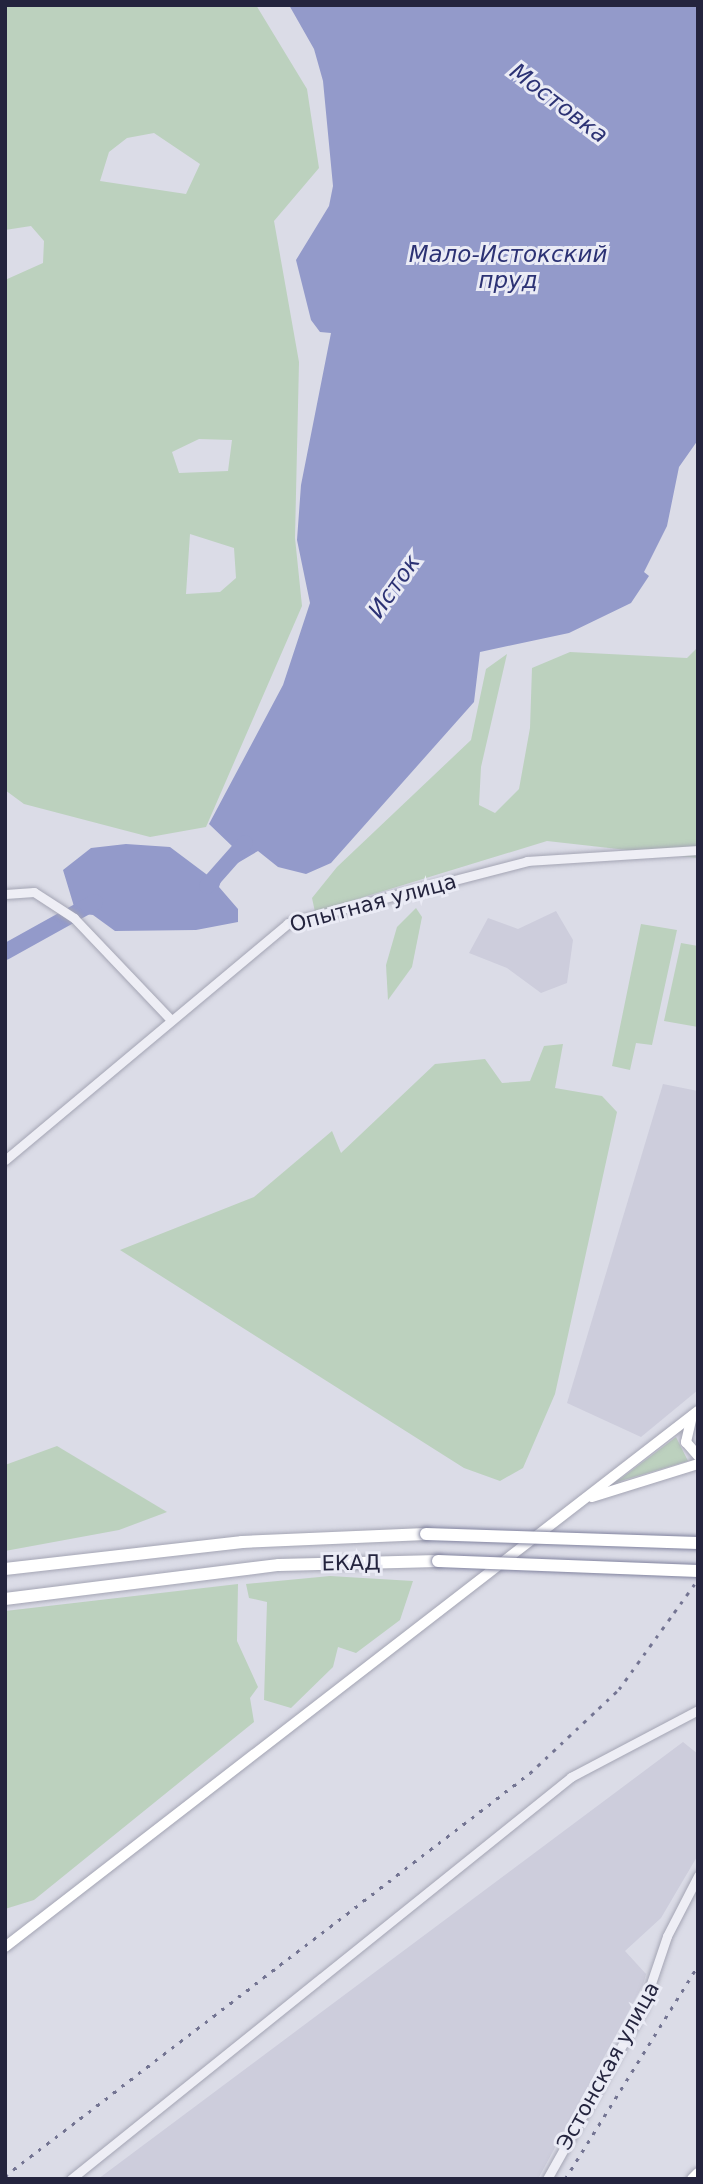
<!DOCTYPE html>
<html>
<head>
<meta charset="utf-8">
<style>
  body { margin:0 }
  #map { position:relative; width:703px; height:2184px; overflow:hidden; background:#dbdce7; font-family:"DejaVu Sans",sans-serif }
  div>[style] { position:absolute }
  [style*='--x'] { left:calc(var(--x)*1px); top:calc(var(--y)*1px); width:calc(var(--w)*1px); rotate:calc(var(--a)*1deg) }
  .built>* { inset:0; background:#cdcddc }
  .green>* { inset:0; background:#bcd1be }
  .water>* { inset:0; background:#939aca }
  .river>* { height:16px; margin:-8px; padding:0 8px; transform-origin:8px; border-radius:8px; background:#939aca }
  .roads { filter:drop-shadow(0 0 2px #a4a5b4) drop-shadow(0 0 2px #a4a5b4) }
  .minor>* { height:9px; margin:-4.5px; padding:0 4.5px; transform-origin:4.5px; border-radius:4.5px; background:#eeeef5 }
  .major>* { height:10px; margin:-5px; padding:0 5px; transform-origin:5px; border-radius:5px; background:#fff }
  .highway>* { height:12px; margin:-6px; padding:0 6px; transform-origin:6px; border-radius:6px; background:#fff }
  .rail>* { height:2.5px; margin-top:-1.25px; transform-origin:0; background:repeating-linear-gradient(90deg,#737492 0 3.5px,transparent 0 10.5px) }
  .bridges { filter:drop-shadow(0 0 2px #81839f) drop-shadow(0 0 2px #81839f) }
  .highway-bridge>* { height:12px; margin:-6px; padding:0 6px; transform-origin:6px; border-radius:6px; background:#fff }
  span { translate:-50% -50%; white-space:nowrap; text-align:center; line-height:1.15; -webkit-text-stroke:6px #eaebf5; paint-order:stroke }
  .street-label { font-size:21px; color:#24243e }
  .water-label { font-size:23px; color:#2c3274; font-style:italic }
  .frame { position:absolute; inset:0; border:7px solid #24243e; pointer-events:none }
</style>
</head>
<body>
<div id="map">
  <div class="built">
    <div style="clip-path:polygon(556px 911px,573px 940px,567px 983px,541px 993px,507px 968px,469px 953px,488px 918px,518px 929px)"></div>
    <div style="clip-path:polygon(663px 1084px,698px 1091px,698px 1390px,641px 1437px,567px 1403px)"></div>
    <div style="clip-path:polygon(683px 1742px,698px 1754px,698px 1855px,661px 1918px,625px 1951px,646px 1974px,643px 1985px,538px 2179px,98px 2179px)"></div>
  </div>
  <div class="green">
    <div style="clip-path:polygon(evenodd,5px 5px,256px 5px,307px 89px,319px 168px,274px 221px,299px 362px,295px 538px,302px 606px,206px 827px,150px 837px,24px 804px,5px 790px,5px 280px,43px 263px,44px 241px,31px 226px,5px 230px,5px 5px,154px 133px,200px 164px,186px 194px,100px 181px,109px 152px,127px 138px,154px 133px,5px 5px,199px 439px,232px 440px,228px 471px,179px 473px,172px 452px,199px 439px,5px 5px,190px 534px,234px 548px,236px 578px,220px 592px,186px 594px,190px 534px)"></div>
    <div style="clip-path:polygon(698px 647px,698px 858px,547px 841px,315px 912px,312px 898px,337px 867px,471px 740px,486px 669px,507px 654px,481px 767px,479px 805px,495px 813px,519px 789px,530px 728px,532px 668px,570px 652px,687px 658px)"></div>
    <div style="clip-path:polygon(416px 908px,422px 917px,412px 967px,388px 1000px,386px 965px,397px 927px)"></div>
    <div style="clip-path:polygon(641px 924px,677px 930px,652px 1045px,636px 1043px,630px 1070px,612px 1066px)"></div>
    <div style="clip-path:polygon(681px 943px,698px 946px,698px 1027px,664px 1021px)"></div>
    <div style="clip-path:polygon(563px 1044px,555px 1088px,602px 1096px,617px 1112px,555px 1394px,523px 1468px,500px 1481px,464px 1468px,120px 1250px,254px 1197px,332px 1131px,341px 1153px,435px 1064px,485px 1059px,502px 1083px,530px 1081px,544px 1046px)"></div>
    <div style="clip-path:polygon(676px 1437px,688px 1461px,614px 1483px,623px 1477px)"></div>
    <div style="clip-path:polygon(57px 1446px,167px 1512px,119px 1530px,5px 1551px,5px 1465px)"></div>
    <div style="clip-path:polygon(330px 1576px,413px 1581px,400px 1620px,356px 1653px,338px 1647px,333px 1667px,291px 1708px,264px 1700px,267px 1602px,249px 1598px,246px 1584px)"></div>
    <div style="clip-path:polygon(238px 1584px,237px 1641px,258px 1687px,250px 1698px,254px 1722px,34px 1900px,5px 1909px,5px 1611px)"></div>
  </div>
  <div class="water">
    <div style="clip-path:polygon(289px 5px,698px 5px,698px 440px,679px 467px,667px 526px,644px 572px,649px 576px,631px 603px,569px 633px,480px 652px,474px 702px,331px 863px,306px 874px,278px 867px,258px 851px,236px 864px,233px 847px,209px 824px,283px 685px,310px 603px,297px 540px,301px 485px,331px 333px,320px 332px,311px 320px,296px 260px,329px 206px,333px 186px,323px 81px,314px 49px)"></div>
    <div style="clip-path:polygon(126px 844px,170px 847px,210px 877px,223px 875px,219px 887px,238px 909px,238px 922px,196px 930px,115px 931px,93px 915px,76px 913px,63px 870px,91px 848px)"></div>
  </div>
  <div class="river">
    <div style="--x:207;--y:886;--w:57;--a:-48.5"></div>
    <div style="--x:5;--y:952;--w:103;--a:-29.1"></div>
  </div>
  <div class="roads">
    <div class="minor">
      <div style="--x:5;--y:894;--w:29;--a:-4"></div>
      <div style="--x:34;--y:892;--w:48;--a:33"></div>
      <div style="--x:74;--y:918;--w:141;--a:46.4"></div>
      <div style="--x:5;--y:1160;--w:369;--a:-39.9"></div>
      <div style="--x:288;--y:923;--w:247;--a:-14.5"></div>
      <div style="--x:527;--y:861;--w:171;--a:-3.7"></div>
      <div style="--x:71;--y:2179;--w:642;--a:-38.8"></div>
      <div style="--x:571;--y:1777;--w:144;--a:-27.8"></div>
      <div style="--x:547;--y:2179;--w:194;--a:-60.7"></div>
      <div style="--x:642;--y:2010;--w:78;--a:-71.3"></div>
      <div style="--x:667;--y:1936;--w:68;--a:-62.7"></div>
    </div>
    <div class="major">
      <div style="--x:692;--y:1416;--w:27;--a:103"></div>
      <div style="--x:686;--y:1442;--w:18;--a:49"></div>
      <div style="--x:592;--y:1497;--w:111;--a:-17.3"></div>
      <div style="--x:5;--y:1947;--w:876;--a:-37.72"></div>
      <div style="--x:692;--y:2179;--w:8;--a:-45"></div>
    </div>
    <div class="highway">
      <div style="--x:5;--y:1569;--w:239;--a:-6.5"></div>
      <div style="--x:242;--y:1542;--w:184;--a:-2.5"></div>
      <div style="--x:5;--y:1599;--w:276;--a:-7.1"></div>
      <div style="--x:279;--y:1565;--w:159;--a:-1.4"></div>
    </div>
  </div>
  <div class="rail">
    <div style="--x:5;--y:2176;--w:662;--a:-37.51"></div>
    <div style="--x:530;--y:1773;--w:122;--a:-43.3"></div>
    <div style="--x:619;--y:1689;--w:135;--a:-54.3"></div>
    <div style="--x:565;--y:2179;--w:252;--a:-58.1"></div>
  </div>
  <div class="bridges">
    <div class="highway-bridge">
      <div style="--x:426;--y:1534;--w:272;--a:1.9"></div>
      <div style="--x:438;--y:1561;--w:260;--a:2.2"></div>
    </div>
  </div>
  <div class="street-label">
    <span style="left:373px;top:903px;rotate:-15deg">Опытная улица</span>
    <span style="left:351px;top:1563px;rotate:-1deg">ЕКАД</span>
    <span style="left:608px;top:2066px;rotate:-61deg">Эстонская улица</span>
  </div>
  <div class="water-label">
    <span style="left:559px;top:103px;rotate:37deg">Мостовка</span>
    <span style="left:508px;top:267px">Мало-Истокский<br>пруд</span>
    <span style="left:394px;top:586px;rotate:-55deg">Исток</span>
  </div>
  <div class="frame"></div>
</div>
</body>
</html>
